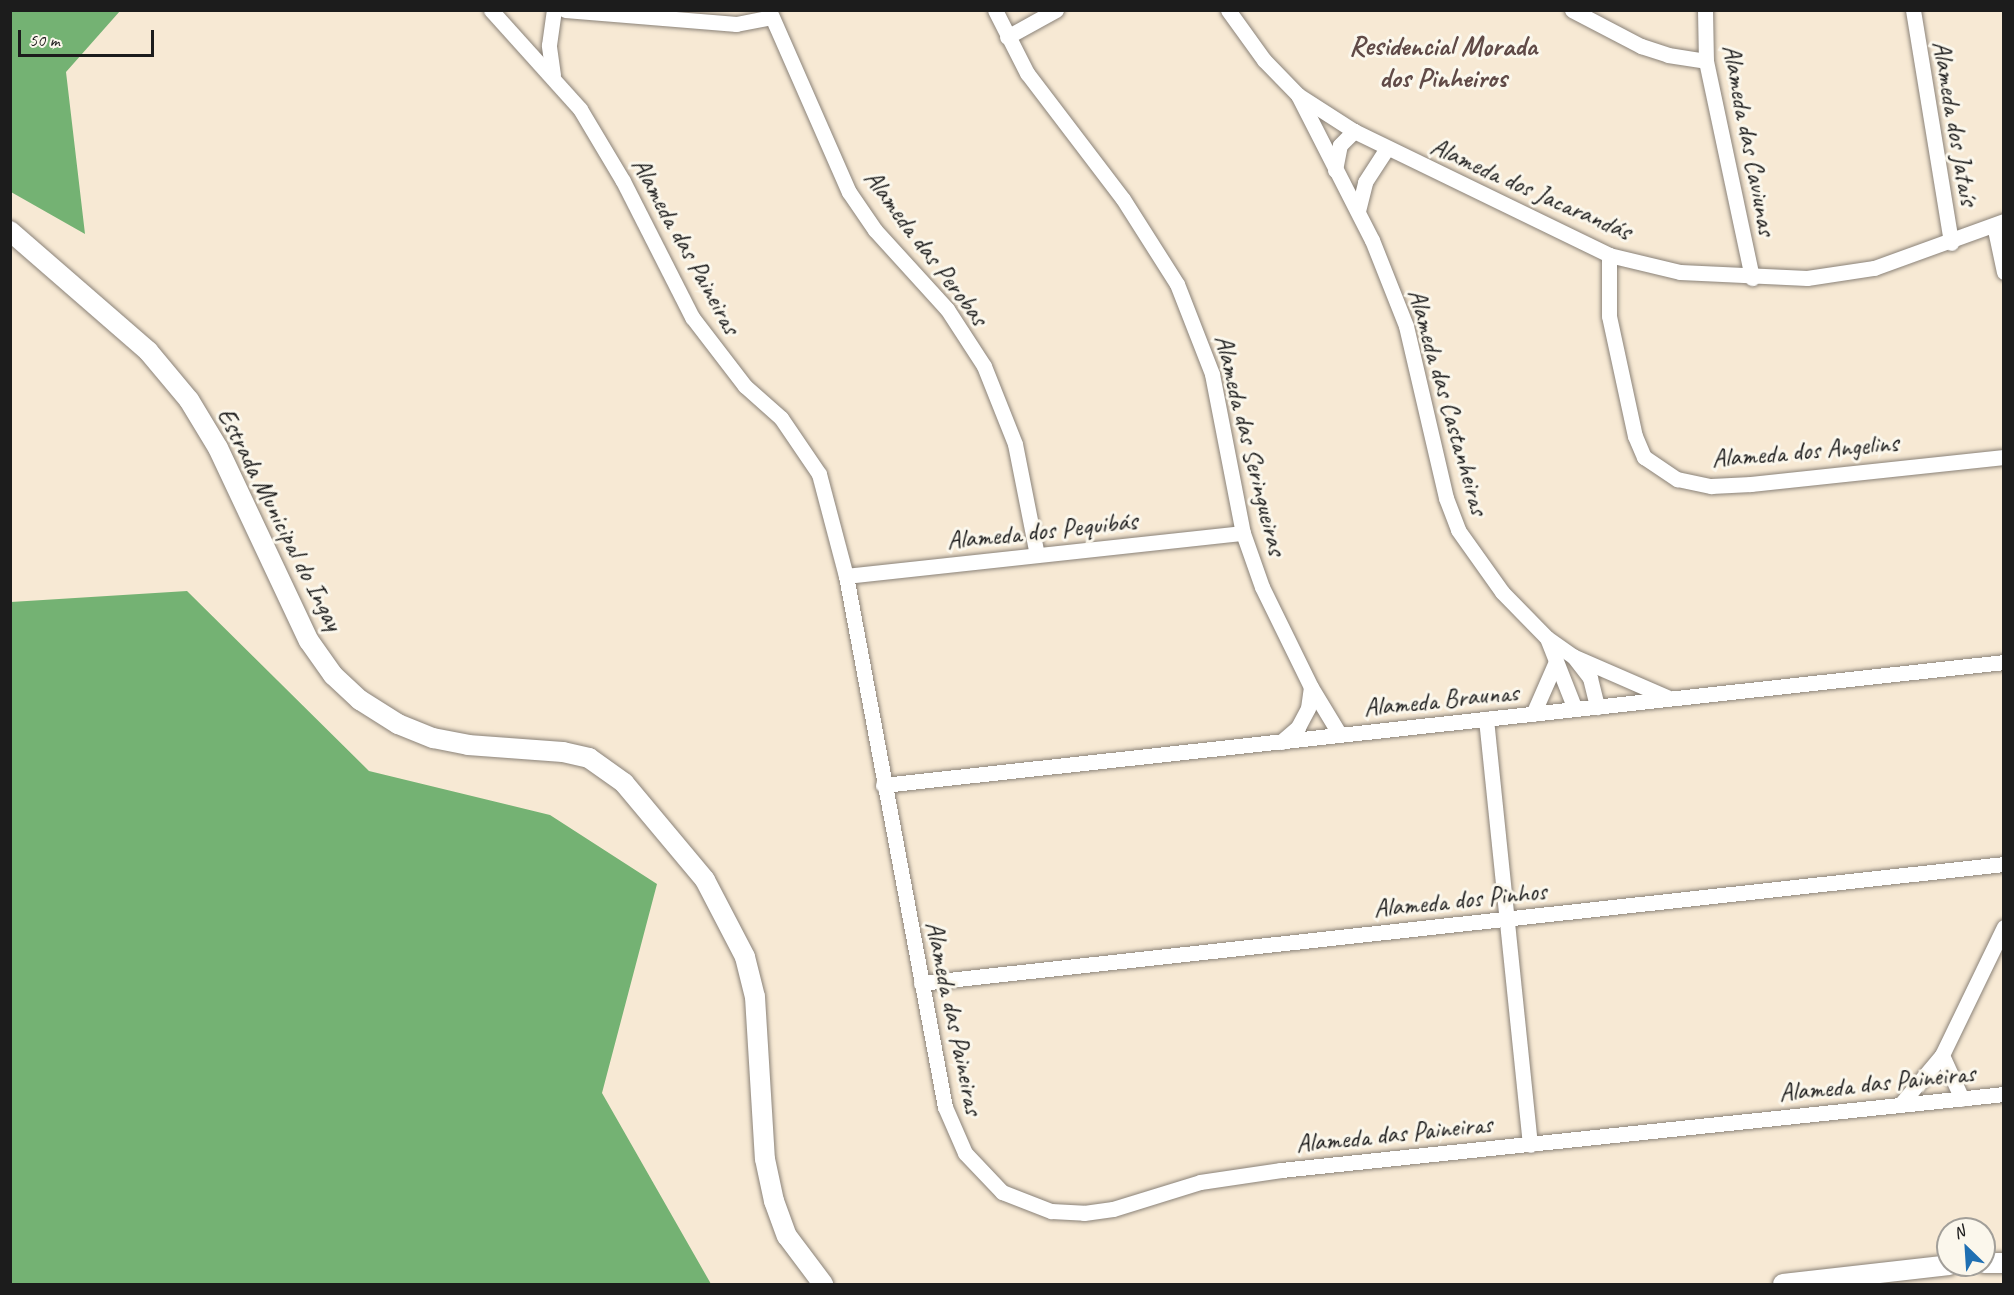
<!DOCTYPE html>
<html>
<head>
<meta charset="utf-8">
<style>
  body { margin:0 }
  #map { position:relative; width:2014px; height:1295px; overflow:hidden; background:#f7e9d4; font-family:Caveat,sans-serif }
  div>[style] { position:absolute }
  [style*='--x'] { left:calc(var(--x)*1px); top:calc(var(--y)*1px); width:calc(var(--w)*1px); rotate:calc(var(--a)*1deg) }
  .forest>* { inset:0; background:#74b273 }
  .roads { filter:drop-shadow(0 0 2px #8a8278) drop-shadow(0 0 2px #8a8278) }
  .minor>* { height:15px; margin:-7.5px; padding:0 7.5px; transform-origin:7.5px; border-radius:7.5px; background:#fff }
  .tertiary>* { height:20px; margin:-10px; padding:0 10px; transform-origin:10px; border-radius:10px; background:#fff }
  span { translate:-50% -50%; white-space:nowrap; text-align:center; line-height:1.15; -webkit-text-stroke:6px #fbf7ec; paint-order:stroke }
  .street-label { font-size:26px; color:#1c1c1c }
  .quarter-label { font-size:28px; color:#604a47; font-weight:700 }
  .frame { position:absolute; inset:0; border:12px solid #1c1c1c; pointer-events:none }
  .north { position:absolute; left:1936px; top:1217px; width:60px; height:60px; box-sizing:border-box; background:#fbf7ec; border:2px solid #a29f99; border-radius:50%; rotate:335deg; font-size:16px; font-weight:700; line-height:24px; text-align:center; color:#1c1c1c }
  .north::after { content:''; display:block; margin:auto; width:21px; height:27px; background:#1f6fb2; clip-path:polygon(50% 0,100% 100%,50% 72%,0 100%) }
  .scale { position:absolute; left:18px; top:30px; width:136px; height:27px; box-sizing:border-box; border:3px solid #1c1c1c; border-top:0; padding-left:8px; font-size:18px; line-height:21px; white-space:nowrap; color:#1c1c1c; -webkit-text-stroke:4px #fbf7ec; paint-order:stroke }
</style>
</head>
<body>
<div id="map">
  <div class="forest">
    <div style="clip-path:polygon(10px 11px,120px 11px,66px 72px,85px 234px,11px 192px)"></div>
    <div style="clip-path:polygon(187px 591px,369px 771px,550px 815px,657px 884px,602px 1093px,711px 1284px,11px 1284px,11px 602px)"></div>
  </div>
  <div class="roads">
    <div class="minor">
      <div style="--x:491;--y:10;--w:133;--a:48"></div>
      <div style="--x:580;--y:109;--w:84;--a:59.2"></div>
      <div style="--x:623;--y:181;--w:153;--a:63.1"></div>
      <div style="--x:692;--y:317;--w:87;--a:52.5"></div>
      <div style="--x:745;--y:386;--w:48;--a:41.6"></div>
      <div style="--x:781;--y:418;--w:68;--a:55.8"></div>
      <div style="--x:819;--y:474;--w:106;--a:75.2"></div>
      <div style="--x:846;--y:576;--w:540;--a:79.44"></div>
      <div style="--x:945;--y:1107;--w:50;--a:66.5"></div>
      <div style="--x:965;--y:1153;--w:54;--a:46.5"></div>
      <div style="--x:1002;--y:1192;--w:53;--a:21.2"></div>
      <div style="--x:1051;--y:1211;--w:33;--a:3"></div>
      <div style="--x:1084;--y:1213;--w:29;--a:-8"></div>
      <div style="--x:1113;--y:1209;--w:91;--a:-17.2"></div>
      <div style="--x:1200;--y:1182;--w:82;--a:-8.4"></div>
      <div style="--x:1281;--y:1170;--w:727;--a:-6"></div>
      <div style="--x:565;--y:10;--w:172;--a:4.7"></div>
      <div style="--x:736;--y:24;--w:36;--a:-11"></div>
      <div style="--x:769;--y:10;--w:199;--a:66.3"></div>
      <div style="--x:849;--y:192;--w:46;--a:55.6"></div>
      <div style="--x:875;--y:230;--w:107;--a:47.7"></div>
      <div style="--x:947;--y:309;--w:68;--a:57"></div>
      <div style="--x:984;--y:366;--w:84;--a:68.3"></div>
      <div style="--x:1015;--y:444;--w:113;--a:78.8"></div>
      <div style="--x:995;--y:10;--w:71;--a:63.1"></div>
      <div style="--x:1027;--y:73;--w:158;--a:52.7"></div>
      <div style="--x:1123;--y:199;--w:101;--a:57.6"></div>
      <div style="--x:1177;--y:284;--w:97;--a:68.7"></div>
      <div style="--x:1212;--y:374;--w:162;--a:79"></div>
      <div style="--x:1243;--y:533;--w:57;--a:70.6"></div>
      <div style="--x:1262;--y:587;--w:111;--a:63.9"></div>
      <div style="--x:1311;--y:687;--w:56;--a:58.9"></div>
      <div style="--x:1228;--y:10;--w:62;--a:54.2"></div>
      <div style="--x:1264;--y:60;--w:49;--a:45.8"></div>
      <div style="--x:1298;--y:95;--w:67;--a:32.7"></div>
      <div style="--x:1354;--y:131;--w:284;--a:25.9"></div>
      <div style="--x:1609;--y:255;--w:73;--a:13.5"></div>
      <div style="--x:1680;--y:272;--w:127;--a:2.7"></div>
      <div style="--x:1807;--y:278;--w:68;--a:-8.5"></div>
      <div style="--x:1874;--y:268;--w:138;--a:-19.9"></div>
      <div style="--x:1572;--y:10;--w:78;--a:27.6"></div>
      <div style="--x:1641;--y:46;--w:28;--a:18"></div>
      <div style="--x:1668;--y:55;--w:38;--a:9"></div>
      <div style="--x:1705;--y:10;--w:51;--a:88.9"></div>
      <div style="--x:1706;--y:61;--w:222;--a:78"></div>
      <div style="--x:1913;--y:10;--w:236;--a:80.7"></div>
      <div style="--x:1007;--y:37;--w:56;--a:-28.9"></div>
      <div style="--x:553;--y:75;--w:30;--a:-98"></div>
      <div style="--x:549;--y:45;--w:35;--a:-82"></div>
      <div style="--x:1298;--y:95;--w:163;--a:63"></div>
      <div style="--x:1372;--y:240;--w:92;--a:68.4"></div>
      <div style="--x:1406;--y:326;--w:177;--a:76.9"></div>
      <div style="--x:1446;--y:498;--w:34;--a:69"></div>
      <div style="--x:1458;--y:530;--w:76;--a:54.6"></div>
      <div style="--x:1502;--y:592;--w:64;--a:45.6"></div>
      <div style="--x:1547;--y:638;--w:32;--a:35"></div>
      <div style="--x:1573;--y:656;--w:28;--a:52"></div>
      <div style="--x:1590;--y:678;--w:30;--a:76"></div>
      <div style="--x:1335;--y:170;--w:25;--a:-79"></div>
      <div style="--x:1340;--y:145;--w:20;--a:-45"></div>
      <div style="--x:1358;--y:211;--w:30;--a:-76"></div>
      <div style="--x:1365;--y:182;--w:38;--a:-57"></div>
      <div style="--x:1994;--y:225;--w:48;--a:78"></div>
      <div style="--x:1609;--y:255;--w:61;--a:90"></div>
      <div style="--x:1609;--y:316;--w:123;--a:77.8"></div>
      <div style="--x:1635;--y:436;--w:23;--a:67"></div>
      <div style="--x:1644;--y:457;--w:40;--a:34"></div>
      <div style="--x:1677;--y:479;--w:35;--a:12"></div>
      <div style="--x:1711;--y:486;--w:40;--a:-2.9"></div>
      <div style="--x:1751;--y:484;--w:254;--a:-6.1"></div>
      <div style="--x:846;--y:576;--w:399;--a:-6.2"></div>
      <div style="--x:1547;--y:638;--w:76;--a:68.5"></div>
      <div style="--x:1575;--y:657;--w:103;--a:23.6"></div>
      <div style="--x:1533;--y:714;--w:55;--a:-66.3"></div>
      <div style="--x:1486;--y:719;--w:428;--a:84.1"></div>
      <div style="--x:1281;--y:742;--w:23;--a:-41"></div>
      <div style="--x:1298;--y:727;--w:21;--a:-62"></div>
      <div style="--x:1308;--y:708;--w:21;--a:-82"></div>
      <div style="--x:883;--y:785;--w:1128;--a:-6.26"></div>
      <div style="--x:921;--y:983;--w:1090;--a:-6.27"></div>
      <div style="--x:1942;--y:1055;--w:48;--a:65.6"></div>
      <div style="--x:1900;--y:1105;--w:65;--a:-50"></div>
      <div style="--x:1942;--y:1055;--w:142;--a:-64.2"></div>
    </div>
    <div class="tertiary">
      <div style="--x:10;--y:231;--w:183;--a:41"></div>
      <div style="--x:148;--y:351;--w:64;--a:50.1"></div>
      <div style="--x:189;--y:400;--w:56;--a:58.9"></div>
      <div style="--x:218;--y:448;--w:213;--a:64.8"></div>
      <div style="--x:309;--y:641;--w:42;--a:54.8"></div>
      <div style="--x:333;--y:675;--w:37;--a:43"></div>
      <div style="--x:360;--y:700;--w:45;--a:32.3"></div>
      <div style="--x:398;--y:724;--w:38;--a:22"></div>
      <div style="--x:433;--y:738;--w:36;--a:11"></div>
      <div style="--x:468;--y:745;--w:95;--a:4.2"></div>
      <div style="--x:563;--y:752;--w:27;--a:13"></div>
      <div style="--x:589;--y:758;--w:43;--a:35.5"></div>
      <div style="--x:624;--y:783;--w:126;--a:50.1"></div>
      <div style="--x:705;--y:880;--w:87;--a:62.5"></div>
      <div style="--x:745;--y:957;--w:41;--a:76"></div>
      <div style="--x:755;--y:997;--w:162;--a:86.5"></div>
      <div style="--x:765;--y:1159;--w:43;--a:77.9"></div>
      <div style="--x:774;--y:1201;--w:37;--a:70"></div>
      <div style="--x:787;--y:1236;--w:60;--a:53.1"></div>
      <div style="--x:1984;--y:1263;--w:20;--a:0"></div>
      <div style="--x:1783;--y:1284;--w:167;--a:-6.5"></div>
    </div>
  </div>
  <div class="street-label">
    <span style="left:1955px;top:123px;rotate:80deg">Alameda dos Jataís</span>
    <span style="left:1749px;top:140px;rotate:79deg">Alameda das Caviunas</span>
    <span style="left:1531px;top:189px;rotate:24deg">Alameda dos Jacarandás</span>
    <span style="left:686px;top:246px;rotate:61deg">Alameda das Paineiras</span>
    <span style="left:926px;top:248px;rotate:53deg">Alameda das Perobas</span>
    <span style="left:1448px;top:402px;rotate:74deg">Alameda das Castanheiras</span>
    <span style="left:1250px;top:445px;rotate:76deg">Alameda das Seringueiras</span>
    <span style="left:1805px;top:451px;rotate:-5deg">Alameda dos Angelins</span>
    <span style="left:280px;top:519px;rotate:63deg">Estrada Municipal do Ingay</span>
    <span style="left:1042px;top:531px;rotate:-6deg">Alameda dos Pequibás</span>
    <span style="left:1441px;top:700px;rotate:-6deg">Alameda Braunas</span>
    <span style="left:1460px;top:900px;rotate:-6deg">Alameda dos Pinhos</span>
    <span style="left:954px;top:1018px;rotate:78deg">Alameda das Paineiras</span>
    <span style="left:1877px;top:1083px;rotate:-6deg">Alameda das Paineiras</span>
    <span style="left:1394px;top:1134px;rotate:-6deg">Alameda das Paineiras</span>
  </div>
  <div class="quarter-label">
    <span style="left:1443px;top:62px">Residencial Morada<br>dos Pinheiros</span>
  </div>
  <div class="frame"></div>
  <div class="north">N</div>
  <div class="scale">50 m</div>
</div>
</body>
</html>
